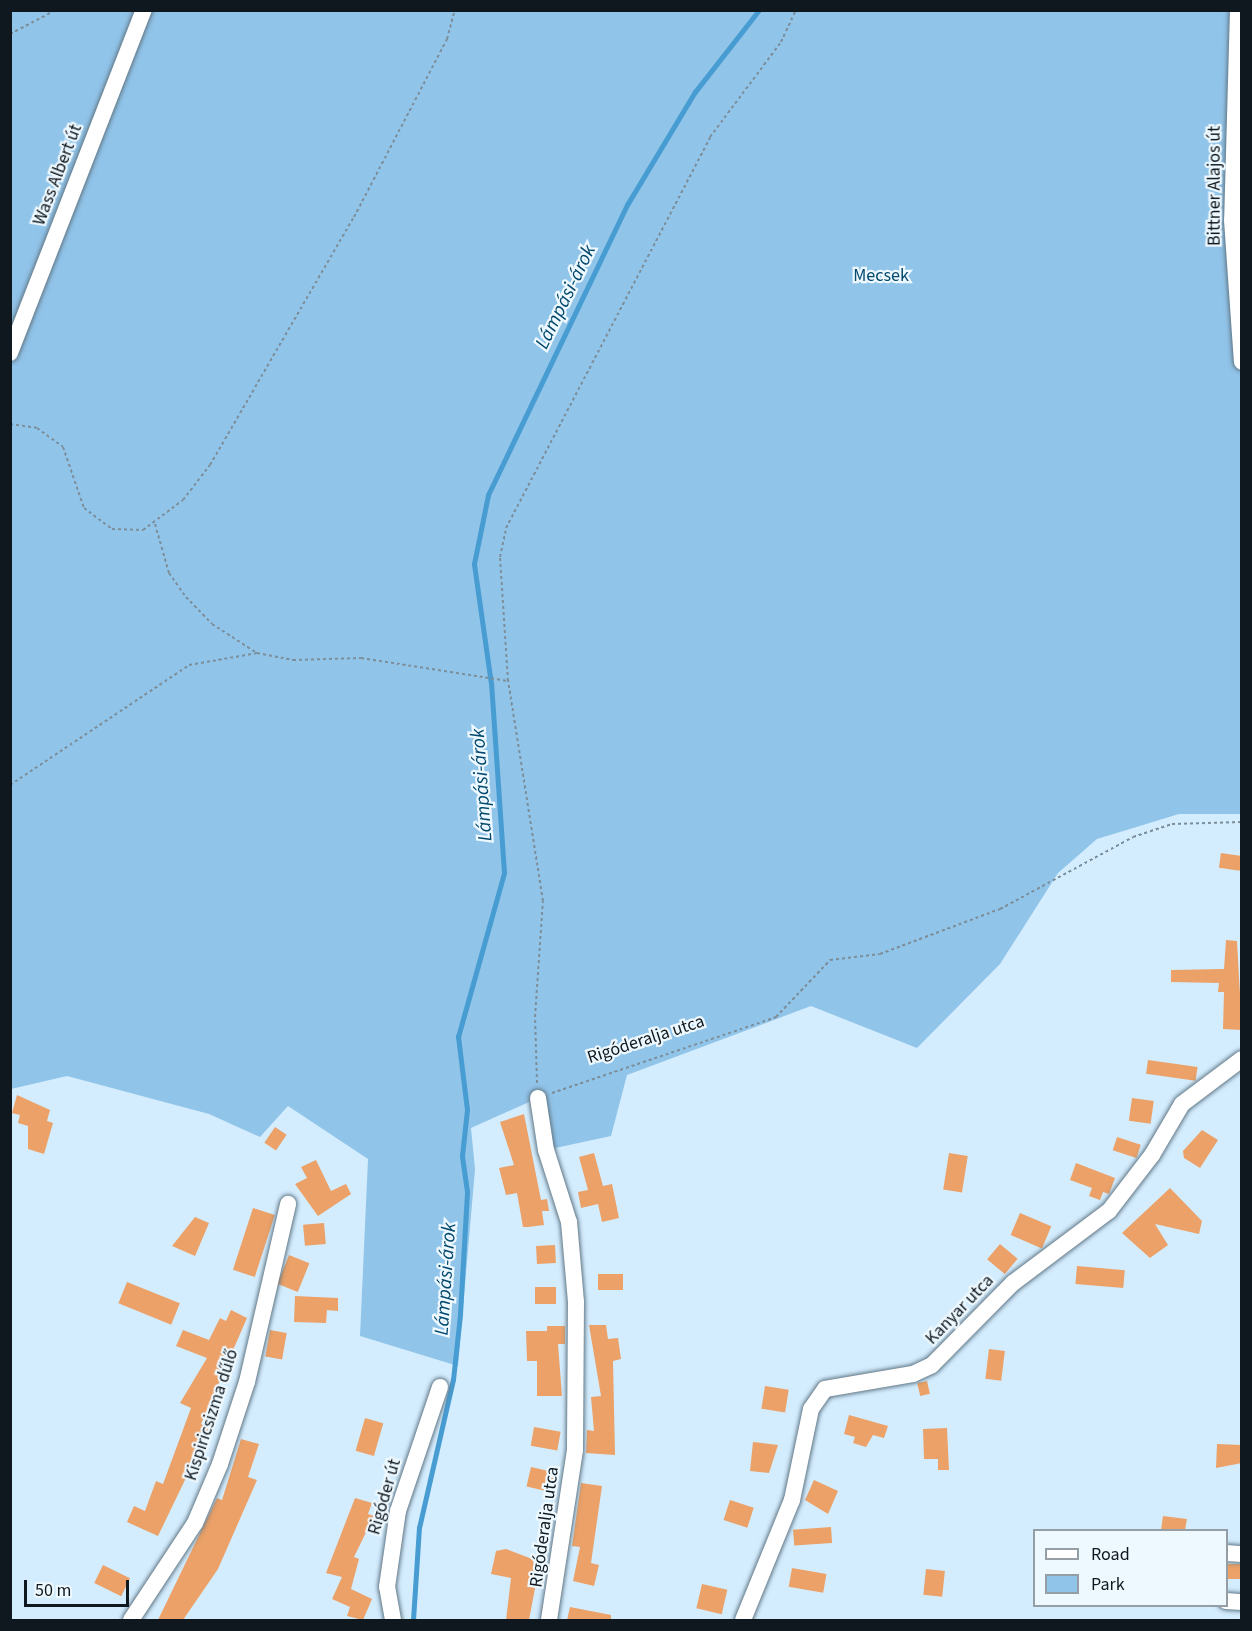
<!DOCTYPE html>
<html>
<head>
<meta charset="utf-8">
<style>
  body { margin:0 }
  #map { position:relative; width:1252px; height:1631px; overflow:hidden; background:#d4edfe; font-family:"Source Sans 3",sans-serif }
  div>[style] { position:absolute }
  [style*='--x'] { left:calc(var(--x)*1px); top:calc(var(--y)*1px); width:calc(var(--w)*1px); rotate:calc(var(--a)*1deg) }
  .green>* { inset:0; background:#91c4e9 }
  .stream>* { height:4.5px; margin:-2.25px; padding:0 2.25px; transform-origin:2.25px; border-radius:2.25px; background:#479cd2 }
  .building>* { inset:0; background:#eba167; transform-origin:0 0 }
  .path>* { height:2px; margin-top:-1px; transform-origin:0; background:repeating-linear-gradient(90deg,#7c8e9a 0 3px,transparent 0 6px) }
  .roads { filter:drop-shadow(0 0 2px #617786) drop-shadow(0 0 2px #617786) }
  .minor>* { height:16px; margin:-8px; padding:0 8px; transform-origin:8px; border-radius:8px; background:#fff }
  span { translate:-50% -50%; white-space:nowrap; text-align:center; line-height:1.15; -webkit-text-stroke:4.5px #eef8ff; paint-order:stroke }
  .street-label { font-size:18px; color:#0f181e }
  .park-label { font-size:18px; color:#044a6e }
  .water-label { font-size:20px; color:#01486c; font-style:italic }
  .frame { position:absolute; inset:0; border:12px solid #0f181e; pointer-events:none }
  .legend { position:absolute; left:1033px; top:1529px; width:195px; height:78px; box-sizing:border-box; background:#eef8ff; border:2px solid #959ea5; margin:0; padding:8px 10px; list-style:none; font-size:18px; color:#0f181e }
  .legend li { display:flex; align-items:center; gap:12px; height:30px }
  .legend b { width:30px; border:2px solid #959ea5 }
  .scale { position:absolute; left:24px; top:1580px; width:105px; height:27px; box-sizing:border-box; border:3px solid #0f181e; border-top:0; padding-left:8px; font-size:18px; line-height:21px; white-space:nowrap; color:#0f181e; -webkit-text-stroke:4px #eef8ff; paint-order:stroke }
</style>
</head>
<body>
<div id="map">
  <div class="green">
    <div style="clip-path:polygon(10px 11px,1241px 11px,1241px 814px,1179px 814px,1097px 839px,1058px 873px,1000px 964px,917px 1048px,811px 1006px,627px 1075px,611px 1136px,546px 1150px,538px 1098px,471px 1128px,475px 1169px,458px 1366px,360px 1336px,368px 1159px,288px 1106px,260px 1137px,209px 1114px,67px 1076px,11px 1089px)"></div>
  </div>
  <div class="stream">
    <div style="--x:413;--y:1620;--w:92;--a:-86.3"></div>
    <div style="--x:419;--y:1528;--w:152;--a:-77.1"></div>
    <div style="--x:453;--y:1380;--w:66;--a:-83.9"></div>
    <div style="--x:460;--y:1314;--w:122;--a:-86.7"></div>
    <div style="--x:467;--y:1192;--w:36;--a:-98"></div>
    <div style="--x:462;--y:1156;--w:46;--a:-83.8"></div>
    <div style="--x:467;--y:1110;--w:74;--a:-97"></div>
    <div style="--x:458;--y:1037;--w:170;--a:-74.3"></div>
    <div style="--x:504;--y:873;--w:189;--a:-93.9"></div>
    <div style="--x:491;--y:684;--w:121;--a:-98.1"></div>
    <div style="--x:474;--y:564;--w:70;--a:-78.5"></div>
    <div style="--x:488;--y:495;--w:322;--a:-64.4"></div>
    <div style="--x:627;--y:205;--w:132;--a:-59"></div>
    <div style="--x:695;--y:92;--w:104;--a:-52"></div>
  </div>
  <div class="building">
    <div style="left:1221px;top:853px;width:21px;height:15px;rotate:8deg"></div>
    <div style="clip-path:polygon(1226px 940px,1237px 941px,1242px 1030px,1223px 1029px,1224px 992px,1218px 992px,1219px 983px,1171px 982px,1171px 970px,1224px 969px)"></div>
    <div style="left:1148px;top:1060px;width:50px;height:14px;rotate:8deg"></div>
    <div style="clip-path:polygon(17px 1095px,50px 1110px,47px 1121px,53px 1123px,44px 1154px,28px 1149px,28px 1126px,18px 1123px,20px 1115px,12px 1113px)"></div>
    <div style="left:1132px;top:1098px;width:22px;height:23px;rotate:8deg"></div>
    <div style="clip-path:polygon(524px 1114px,541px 1200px,547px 1199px,549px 1211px,542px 1211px,544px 1225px,528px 1227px,523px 1227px,517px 1193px,506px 1195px,499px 1168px,514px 1165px,500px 1122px)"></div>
    <div style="left:275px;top:1127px;width:14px;height:19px;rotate:34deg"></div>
    <div style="clip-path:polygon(1202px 1130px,1218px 1140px,1200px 1168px,1184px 1158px,1183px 1151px)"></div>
    <div style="left:1117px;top:1137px;width:25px;height:14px;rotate:18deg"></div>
    <div style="clip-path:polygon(594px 1153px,603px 1186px,612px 1184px,619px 1218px,602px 1222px,598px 1204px,581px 1208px,578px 1192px,588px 1190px,579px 1157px)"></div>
    <div style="left:949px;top:1153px;width:19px;height:37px;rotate:9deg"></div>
    <div style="clip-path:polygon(316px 1160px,331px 1191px,346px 1184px,351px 1194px,318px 1216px,295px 1184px,307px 1178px,301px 1167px)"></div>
    <div style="clip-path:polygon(1076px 1163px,1115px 1178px,1109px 1194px,1103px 1192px,1100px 1200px,1089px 1196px,1092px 1188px,1070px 1180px)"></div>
    <div style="clip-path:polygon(1170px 1188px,1202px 1221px,1199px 1234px,1155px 1224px,1168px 1245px,1150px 1258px,1122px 1233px)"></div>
    <div style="left:253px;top:1208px;width:23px;height:65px;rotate:18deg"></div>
    <div style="left:1020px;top:1213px;width:34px;height:24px;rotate:23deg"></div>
    <div style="clip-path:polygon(195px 1217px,209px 1223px,195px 1256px,172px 1246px)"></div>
    <div style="left:324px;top:1223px;width:21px;height:21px;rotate:85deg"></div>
    <div style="left:1000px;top:1244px;width:23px;height:20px;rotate:40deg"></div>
    <div style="left:555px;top:1245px;width:18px;height:19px;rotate:87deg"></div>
    <div style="left:289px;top:1255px;width:22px;height:31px;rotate:22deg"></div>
    <div style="left:1077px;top:1266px;width:48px;height:18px;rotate:5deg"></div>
    <div style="left:598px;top:1274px;width:25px;height:16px"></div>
    <div style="left:127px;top:1282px;width:57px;height:23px;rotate:22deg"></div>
    <div style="left:535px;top:1287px;width:21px;height:17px"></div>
    <div style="clip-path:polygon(295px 1296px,338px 1298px,338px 1311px,327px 1310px,326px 1323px,294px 1322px)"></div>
    <div style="clip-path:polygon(231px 1310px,247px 1318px,201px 1424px,210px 1428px,158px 1536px,127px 1522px,134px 1506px,145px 1511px,156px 1481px,163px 1484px,191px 1408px,180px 1403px,207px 1358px,176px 1346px,183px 1330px,209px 1340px,220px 1318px,226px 1321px)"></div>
    <div style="clip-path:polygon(589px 1325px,606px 1325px,608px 1339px,618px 1338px,621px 1359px,613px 1361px,615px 1455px,586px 1453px,587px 1430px,594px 1431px,591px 1397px,601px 1396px)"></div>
    <div style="clip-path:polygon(547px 1326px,565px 1326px,565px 1344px,558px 1344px,562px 1396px,537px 1396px,537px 1361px,527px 1361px,526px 1331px,547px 1331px)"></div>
    <div style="left:270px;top:1330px;width:17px;height:27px;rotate:10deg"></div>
    <div style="left:989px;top:1349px;width:16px;height:30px;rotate:7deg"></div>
    <div style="left:927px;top:1381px;width:13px;height:10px;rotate:77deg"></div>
    <div style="left:765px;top:1386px;width:24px;height:23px;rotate:9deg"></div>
    <div style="clip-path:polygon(849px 1415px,888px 1426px,884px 1438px,873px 1435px,866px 1447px,853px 1443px,855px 1437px,844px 1434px)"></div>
    <div style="left:365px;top:1418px;width:19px;height:34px;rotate:16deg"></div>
    <div style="left:534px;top:1427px;width:27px;height:19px;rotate:10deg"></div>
    <div style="clip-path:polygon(947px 1428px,949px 1470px,938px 1470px,938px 1459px,924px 1459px,923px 1429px)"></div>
    <div style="clip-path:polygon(241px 1439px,259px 1444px,248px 1477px,257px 1480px,218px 1569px,183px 1620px,158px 1620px,217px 1498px,222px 1500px)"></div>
    <div style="clip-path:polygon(753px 1442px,778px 1445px,769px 1473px,750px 1471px)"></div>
    <div style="clip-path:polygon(1217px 1444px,1242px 1445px,1242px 1463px,1216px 1468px)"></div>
    <div style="left:531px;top:1467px;width:28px;height:20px;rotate:13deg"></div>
    <div style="clip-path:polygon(814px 1480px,838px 1491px,828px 1514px,805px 1500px)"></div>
    <div style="clip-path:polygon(581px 1483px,602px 1486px,591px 1563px,599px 1565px,594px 1586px,573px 1581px,580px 1547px,572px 1546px)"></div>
    <div style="clip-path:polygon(355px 1498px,372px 1503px,368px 1514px,374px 1516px,354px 1557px,359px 1559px,351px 1589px,372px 1599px,363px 1620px,347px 1616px,350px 1607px,332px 1599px,342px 1577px,326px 1573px)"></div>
    <div style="left:730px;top:1500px;width:25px;height:21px;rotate:18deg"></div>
    <div style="clip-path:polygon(1163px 1516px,1187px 1519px,1185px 1530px,1161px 1530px)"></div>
    <div style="left:831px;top:1527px;width:16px;height:38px;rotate:86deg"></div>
    <div style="clip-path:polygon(506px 1549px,540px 1562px,529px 1620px,506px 1620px,511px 1578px,491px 1574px,496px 1551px)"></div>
    <div style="left:1227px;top:1564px;width:15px;height:15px"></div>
    <div style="left:103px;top:1565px;width:30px;height:20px;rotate:26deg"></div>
    <div style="left:792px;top:1568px;width:35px;height:19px;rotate:10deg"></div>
    <div style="left:926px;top:1569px;width:19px;height:26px;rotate:6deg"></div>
    <div style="left:702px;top:1584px;width:26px;height:25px;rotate:13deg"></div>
    <div style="clip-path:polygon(570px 1607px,611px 1615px,611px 1620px,567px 1620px)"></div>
  </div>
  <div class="path">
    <div style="--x:10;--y:34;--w:52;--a:-27.6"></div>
    <div style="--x:10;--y:424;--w:27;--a:8"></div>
    <div style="--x:37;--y:428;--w:32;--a:36"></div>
    <div style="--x:63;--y:447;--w:65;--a:71"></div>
    <div style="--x:84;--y:508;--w:35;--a:37"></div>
    <div style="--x:112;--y:529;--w:31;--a:2"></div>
    <div style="--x:143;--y:530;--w:50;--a:-36.9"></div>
    <div style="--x:183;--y:500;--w:44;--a:-52.4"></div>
    <div style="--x:210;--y:465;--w:287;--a:-59.9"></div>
    <div style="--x:354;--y:217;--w:201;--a:-62.4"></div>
    <div style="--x:447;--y:39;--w:30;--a:-75"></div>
    <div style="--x:155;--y:524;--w:51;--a:74.1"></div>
    <div style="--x:169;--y:573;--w:29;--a:55"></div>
    <div style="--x:186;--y:597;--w:37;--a:46"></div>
    <div style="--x:212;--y:624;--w:54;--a:32.8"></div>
    <div style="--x:257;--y:653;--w:37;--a:11"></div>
    <div style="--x:293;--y:660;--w:68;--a:-1.7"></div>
    <div style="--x:361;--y:658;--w:149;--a:8.9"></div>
    <div style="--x:10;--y:785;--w:216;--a:-33.8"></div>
    <div style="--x:189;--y:665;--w:69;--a:-10"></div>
    <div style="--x:537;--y:1083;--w:66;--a:-91.7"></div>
    <div style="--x:535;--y:1017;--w:116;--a:-86.1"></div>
    <div style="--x:543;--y:901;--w:223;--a:-99"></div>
    <div style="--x:508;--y:681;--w:124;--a:-93.7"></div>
    <div style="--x:500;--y:557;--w:30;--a:-78"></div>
    <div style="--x:506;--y:528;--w:441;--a:-62.4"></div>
    <div style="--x:710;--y:137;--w:119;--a:-53.2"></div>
    <div style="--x:781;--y:42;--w:35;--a:-65"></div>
    <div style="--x:552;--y:1093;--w:237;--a:-18.7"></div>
    <div style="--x:776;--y:1017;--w:79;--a:-46.5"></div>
    <div style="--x:830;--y:960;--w:50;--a:-6.8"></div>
    <div style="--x:880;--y:954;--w:128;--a:-20.6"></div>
    <div style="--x:1000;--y:909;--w:151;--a:-28.4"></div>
    <div style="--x:1133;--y:837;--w:41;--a:-18.4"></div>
    <div style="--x:1172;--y:824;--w:70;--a:-1.6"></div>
  </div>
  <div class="roads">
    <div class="minor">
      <div style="--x:1238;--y:10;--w:210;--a:91.6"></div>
      <div style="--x:1232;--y:220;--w:142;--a:86"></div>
      <div style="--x:10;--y:353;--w:368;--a:-68.7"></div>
      <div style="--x:538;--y:1098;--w:53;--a:81.3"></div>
      <div style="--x:546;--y:1150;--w:76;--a:72.3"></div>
      <div style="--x:569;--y:1222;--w:80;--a:85"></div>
      <div style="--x:576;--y:1302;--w:148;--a:90.4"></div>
      <div style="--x:575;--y:1450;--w:172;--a:98.7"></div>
      <div style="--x:1226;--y:1553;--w:16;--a:4"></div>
      <div style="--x:1226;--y:1601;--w:16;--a:4"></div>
      <div style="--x:131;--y:1620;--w:116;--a:-56.6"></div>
      <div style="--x:195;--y:1523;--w:64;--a:-67"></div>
      <div style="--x:220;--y:1464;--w:86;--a:-71.8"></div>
      <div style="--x:247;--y:1382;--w:183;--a:-77"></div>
      <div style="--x:393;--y:1620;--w:34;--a:-100"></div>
      <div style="--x:387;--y:1587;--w:77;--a:-81.8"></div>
      <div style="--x:398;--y:1511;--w:131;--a:-71.3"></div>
      <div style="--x:743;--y:1620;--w:130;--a:-67.8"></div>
      <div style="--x:792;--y:1500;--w:93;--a:-78.2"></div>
      <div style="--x:811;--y:1409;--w:24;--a:-55"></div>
      <div style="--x:825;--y:1389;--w:89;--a:-9.7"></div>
      <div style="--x:913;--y:1374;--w:21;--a:-25"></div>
      <div style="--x:932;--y:1365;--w:115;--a:-45.4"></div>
      <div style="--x:1013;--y:1283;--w:120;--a:-36.9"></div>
      <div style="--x:1109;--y:1211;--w:71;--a:-52.5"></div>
      <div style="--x:1152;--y:1155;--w:59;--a:-59.5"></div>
      <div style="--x:1182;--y:1104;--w:75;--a:-36.9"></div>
    </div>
  </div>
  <div class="street-label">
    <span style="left:58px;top:175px;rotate:-69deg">Wass Albert út</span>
    <span style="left:1215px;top:186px;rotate:-90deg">Bittner Alajos út</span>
    <span style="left:646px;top:1040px;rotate:-18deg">Rigóderalja utca</span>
    <span style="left:960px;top:1310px;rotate:-46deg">Kanyar utca</span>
    <span style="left:212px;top:1415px;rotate:-72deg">Kispiricsizma dűlő</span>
    <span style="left:385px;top:1497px;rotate:-74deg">Rigóder út</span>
    <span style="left:545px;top:1527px;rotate:-82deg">Rigóderalja utca</span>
  </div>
  <div class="park-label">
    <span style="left:881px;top:276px">Mecsek</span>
  </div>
  <div class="water-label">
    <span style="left:566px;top:297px;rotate:-64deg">Lámpási-árok</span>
    <span style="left:482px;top:785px;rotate:-94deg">Lámpási-árok</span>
    <span style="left:446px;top:1279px;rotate:-86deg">Lámpási-árok</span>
  </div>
  <div class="frame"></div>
  <ul class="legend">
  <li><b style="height:8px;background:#fff"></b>Road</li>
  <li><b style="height:16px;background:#91c4e9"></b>Park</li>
  </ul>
  <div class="scale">50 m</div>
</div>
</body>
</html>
